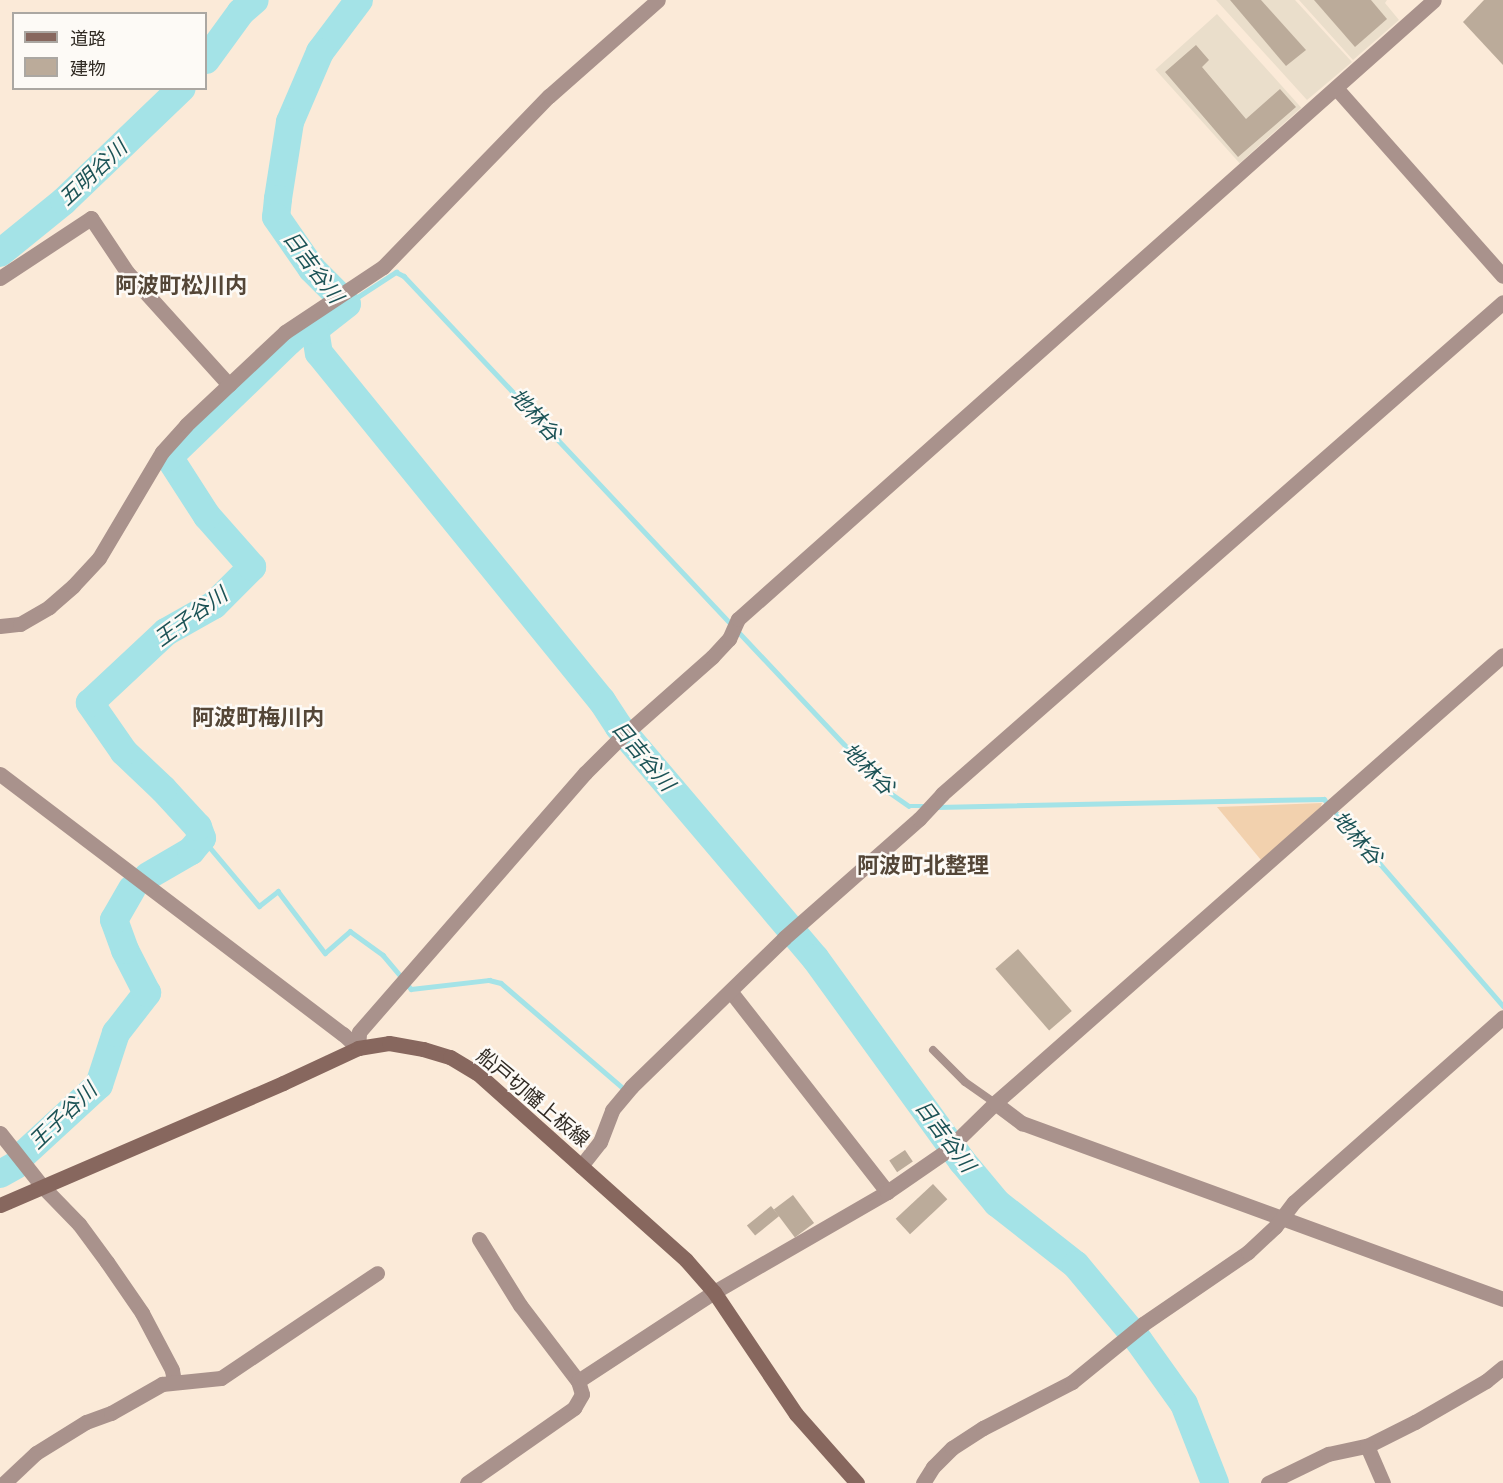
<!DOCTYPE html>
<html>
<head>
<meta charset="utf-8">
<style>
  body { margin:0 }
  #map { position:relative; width:1503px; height:1483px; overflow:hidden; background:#fbead8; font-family:"Fira Sans Condensed","Noto Sans JP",sans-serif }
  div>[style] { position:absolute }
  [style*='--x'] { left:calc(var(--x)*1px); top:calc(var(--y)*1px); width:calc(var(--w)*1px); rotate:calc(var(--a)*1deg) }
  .education>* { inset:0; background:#eadecb; transform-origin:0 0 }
  .green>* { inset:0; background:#f2d1ae }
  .stream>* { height:4.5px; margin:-2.25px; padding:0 2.25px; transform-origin:2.25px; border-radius:2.25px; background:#a4e3e7 }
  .river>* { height:28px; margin:-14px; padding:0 14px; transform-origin:14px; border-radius:14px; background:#a4e3e7 }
  .building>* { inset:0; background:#bbab9a; transform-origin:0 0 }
  .service>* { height:8px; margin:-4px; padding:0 4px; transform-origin:4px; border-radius:4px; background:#a9928c }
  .minor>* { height:15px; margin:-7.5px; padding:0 7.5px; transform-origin:7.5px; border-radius:7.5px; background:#a9928c }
  .tertiary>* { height:15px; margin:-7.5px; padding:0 7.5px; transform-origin:7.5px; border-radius:7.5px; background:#a9928c }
  .secondary>* { height:15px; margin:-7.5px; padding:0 7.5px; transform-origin:7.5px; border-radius:7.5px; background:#87675e }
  span { translate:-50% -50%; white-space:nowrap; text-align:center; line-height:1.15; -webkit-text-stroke:5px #fdfaf6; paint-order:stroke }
  .street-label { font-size:20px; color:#312b24 }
  .water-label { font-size:21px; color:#1c5356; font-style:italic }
  .quarter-label { font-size:22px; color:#544637; font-weight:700 }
  .legend { position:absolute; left:12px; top:12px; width:195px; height:78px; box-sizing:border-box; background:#fdfaf6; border:2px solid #aba7a2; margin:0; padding:8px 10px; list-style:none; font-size:18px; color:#312b24 }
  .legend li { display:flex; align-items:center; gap:12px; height:30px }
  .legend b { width:30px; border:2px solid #aba7a2 }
</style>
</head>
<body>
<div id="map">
  <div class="education">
    <div style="clip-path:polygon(1216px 0,1295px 0,1352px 62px,1307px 100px)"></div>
    <div style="clip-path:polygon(1299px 0,1387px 0,1385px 3px,1399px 20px,1353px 60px)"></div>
    <div style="left:1217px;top:14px;width:126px;height:83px;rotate:48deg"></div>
  </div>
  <div class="green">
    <div style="clip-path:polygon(1322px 803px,1320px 809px,1261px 860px,1217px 807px)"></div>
  </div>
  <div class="stream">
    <div style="--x:347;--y:304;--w:59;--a:-33.1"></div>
    <div style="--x:396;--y:272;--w:9;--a:27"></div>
    <div style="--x:404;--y:276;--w:708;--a:46.77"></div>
    <div style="--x:889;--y:792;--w:24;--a:35"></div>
    <div style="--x:909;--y:806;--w:16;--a:0"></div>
    <div style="--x:937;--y:807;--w:387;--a:-1.2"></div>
    <div style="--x:1324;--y:799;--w:274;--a:49.1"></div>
    <div style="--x:202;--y:838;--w:89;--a:50"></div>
    <div style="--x:259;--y:906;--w:24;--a:-38"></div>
    <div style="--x:278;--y:891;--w:78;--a:52.8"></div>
    <div style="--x:325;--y:953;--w:33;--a:-41"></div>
    <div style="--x:350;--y:931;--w:41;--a:36"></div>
    <div style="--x:383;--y:955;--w:26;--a:50"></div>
    <div style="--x:408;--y:985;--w:5;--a:53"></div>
    <div style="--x:411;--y:989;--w:79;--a:-6.6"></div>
    <div style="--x:489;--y:980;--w:12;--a:14"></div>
    <div style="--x:501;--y:983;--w:160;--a:40.7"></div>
  </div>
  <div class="river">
    <div style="--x:359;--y:0;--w:65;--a:126.9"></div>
    <div style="--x:320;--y:52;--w:76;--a:113.2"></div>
    <div style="--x:290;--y:122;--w:78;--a:98.9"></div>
    <div style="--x:278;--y:199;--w:18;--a:96"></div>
    <div style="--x:276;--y:217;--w:63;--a:55.3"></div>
    <div style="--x:312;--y:269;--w:49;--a:45"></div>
    <div style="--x:347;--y:304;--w:41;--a:142"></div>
    <div style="--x:315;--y:329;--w:24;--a:81"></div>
    <div style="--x:319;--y:353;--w:449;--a:50.9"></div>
    <div style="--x:602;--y:701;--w:31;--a:57"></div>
    <div style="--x:619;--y:727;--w:303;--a:49.7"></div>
    <div style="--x:815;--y:958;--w:251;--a:54.1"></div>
    <div style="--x:962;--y:1161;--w:55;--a:50.2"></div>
    <div style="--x:997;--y:1203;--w:100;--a:38.1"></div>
    <div style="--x:1076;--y:1265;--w:99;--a:50.3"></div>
    <div style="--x:1139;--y:1341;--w:77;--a:54.5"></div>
    <div style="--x:1184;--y:1404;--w:85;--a:68.6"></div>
    <div style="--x:206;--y:60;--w:59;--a:-53.9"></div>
    <div style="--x:241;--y:12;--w:18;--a:-41"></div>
    <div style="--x:0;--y:253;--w:82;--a:-39.1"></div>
    <div style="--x:64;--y:201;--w:163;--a:-43.8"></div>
    <div style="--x:148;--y:876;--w:50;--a:-30.2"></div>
    <div style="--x:191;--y:851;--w:17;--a:-50"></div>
    <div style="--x:202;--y:838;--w:12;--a:-110"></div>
    <div style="--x:198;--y:827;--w:52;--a:-132.6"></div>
    <div style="--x:163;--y:789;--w:54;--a:-136.5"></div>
    <div style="--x:124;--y:752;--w:60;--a:-124.8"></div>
    <div style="--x:90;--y:703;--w:104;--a:-43.1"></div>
    <div style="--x:166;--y:632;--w:55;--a:-29.4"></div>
    <div style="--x:214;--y:605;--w:54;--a:-45"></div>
    <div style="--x:252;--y:567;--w:68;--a:-131.4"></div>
    <div style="--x:207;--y:516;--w:70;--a:-122.8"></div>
    <div style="--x:169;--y:457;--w:167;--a:-44"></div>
    <div style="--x:289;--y:341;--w:17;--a:-40"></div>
    <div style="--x:302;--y:330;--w:13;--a:-4"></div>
    <div style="--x:25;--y:1153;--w:100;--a:-42.6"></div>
    <div style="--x:99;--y:1085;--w:55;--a:-71.9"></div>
    <div style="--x:116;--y:1033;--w:51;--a:-52.2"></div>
    <div style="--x:147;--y:993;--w:48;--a:-117.1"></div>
    <div style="--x:125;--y:950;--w:32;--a:-110"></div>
    <div style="--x:114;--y:920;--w:36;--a:-60"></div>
    <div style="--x:0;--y:1174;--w:18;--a:-29"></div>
  </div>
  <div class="building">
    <div style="clip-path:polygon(1230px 0,1261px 0,1306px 50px,1286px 66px)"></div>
    <div style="clip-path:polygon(1314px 0,1371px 0,1387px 19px,1355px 47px)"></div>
    <div style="clip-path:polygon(1484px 0,1503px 0,1503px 65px,1463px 22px)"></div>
    <div style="clip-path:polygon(1196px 45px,1209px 60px,1202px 67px,1246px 119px,1280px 89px,1296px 107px,1238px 157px,1165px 72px)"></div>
    <div style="left:1018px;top:949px;width:82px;height:30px;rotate:49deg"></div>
    <div style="left:905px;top:1150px;width:14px;height:19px;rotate:56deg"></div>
    <div style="left:933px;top:1184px;width:21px;height:51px;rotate:47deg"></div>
    <div style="left:793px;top:1195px;width:35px;height:24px;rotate:53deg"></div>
    <div style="left:771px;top:1206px;width:13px;height:31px;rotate:51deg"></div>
  </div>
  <div class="service">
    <div style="--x:933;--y:1050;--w:45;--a:45"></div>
    <div style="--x:965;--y:1082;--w:37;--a:35"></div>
  </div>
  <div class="minor">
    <div style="--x:1336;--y:88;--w:251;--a:48.4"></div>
    <div style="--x:0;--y:278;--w:109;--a:-33.4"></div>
    <div style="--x:91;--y:218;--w:65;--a:56.3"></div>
    <div style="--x:127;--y:272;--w:152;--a:47.9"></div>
    <div style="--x:0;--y:626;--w:20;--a:-6"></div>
    <div style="--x:20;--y:624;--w:34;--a:-30"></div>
    <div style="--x:49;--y:607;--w:32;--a:-41"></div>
    <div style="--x:73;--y:586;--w:38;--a:-47"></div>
    <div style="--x:99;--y:558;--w:123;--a:-59.3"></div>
    <div style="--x:162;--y:452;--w:36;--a:-48"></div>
    <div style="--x:186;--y:425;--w:136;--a:-43.2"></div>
    <div style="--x:285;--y:332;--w:118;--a:-33.6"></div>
    <div style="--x:383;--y:267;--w:238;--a:-45.9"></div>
    <div style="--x:549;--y:96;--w:145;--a:-41.4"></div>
    <div style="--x:731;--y:992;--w:254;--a:52"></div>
    <div style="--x:358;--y:1048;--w:16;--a:-86"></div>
    <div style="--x:359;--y:1032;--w:344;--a:-48.9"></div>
    <div style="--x:585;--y:773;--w:45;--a:-45"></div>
    <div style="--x:617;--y:741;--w:127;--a:-41.5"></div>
    <div style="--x:712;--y:657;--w:25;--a:-47"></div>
    <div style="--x:729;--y:639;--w:22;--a:-66"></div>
    <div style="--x:738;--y:619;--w:931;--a:-41.65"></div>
    <div style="--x:995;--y:1103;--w:34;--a:37"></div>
    <div style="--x:1022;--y:1123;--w:512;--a:20.1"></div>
    <div style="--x:0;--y:1133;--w:68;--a:51.6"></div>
    <div style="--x:42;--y:1186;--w:53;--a:45.8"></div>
    <div style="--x:79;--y:1224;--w:47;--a:53.6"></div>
    <div style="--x:107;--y:1262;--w:62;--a:55.5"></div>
    <div style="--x:142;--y:1313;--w:64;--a:62.2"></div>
    <div style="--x:172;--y:1370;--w:11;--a:80"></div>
    <div style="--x:581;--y:1166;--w:31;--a:-52"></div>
    <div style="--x:600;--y:1142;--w:34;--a:-69"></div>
    <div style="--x:612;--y:1110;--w:30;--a:-50"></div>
    <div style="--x:631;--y:1087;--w:214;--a:-44.2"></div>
    <div style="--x:784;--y:938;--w:180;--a:-41.4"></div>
    <div style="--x:919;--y:819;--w:34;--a:-47"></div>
    <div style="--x:942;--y:794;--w:746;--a:-41.25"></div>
    <div style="--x:479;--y:1239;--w:78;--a:58.2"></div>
    <div style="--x:520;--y:1305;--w:96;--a:52.7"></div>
    <div style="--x:1367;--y:1446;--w:54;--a:-26.6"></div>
    <div style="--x:1415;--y:1422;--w:82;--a:-30"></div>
    <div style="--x:1486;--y:1381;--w:22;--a:-39"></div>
    <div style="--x:4;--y:1483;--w:44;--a:-43.2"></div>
    <div style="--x:36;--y:1453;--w:59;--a:-31.8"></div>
    <div style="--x:86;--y:1422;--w:27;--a:-20"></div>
    <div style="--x:111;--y:1413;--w:59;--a:-29.6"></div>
    <div style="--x:162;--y:1384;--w:59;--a:-5.8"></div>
    <div style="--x:221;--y:1378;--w:188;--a:-33.9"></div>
    <div style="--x:467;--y:1483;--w:131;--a:-35"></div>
    <div style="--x:574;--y:1408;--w:16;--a:-60"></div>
    <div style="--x:582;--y:1394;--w:14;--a:-107"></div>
    <div style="--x:578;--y:1381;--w:163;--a:-33.2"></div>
    <div style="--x:714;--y:1292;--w:200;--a:-30"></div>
    <div style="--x:887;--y:1192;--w:70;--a:-34.6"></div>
    <div style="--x:945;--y:1152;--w:70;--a:-44.4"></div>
    <div style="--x:995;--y:1103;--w:677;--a:-41.41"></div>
    <div style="--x:923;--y:1483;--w:19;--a:-58"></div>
    <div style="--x:933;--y:1467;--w:27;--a:-45"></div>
    <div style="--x:952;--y:1448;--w:37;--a:-33"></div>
    <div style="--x:983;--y:1428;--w:100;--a:-27.3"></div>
    <div style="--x:1072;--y:1382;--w:92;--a:-39.2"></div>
    <div style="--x:1143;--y:1324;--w:127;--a:-34.4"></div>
    <div style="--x:1248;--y:1252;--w:37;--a:-43"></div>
    <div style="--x:1275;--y:1227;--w:31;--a:-53"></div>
    <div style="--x:1294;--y:1202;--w:279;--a:-41.5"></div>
    <div style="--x:1268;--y:1483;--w:67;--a:-25.8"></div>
    <div style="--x:1328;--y:1454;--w:40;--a:-12"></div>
    <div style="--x:1367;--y:1446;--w:40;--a:66.6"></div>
  </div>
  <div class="tertiary">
    <div style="--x:0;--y:774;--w:430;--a:37.2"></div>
    <div style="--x:343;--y:1034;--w:21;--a:43"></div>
  </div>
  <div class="secondary">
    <div style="--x:0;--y:1205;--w:308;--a:-23.3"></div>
    <div style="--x:283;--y:1083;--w:83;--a:-25"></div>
    <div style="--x:358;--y:1048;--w:31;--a:-9"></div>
    <div style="--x:389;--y:1043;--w:35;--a:10"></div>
    <div style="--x:423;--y:1049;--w:28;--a:17"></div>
    <div style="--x:450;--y:1057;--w:31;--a:31"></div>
    <div style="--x:477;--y:1073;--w:280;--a:41.8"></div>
    <div style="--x:686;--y:1260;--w:43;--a:48.8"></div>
    <div style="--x:714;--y:1292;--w:147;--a:56.1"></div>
    <div style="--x:796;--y:1414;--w:92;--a:48.5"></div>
  </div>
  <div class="street-label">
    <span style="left:533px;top:1098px;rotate:40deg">船戸切幡上板線</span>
  </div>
  <div class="water-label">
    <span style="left:93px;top:173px;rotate:-43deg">五明谷川</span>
    <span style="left:313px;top:267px;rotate:53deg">日吉谷川</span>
    <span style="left:535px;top:415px;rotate:47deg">地林谷</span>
    <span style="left:191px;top:617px;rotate:-36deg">王子谷川</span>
    <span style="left:643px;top:756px;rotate:50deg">日吉谷川</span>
    <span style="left:868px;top:769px;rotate:45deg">地林谷</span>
    <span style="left:1357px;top:838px;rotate:49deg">地林谷</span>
    <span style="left:63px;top:1116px;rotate:-44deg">王子谷川</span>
    <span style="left:945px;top:1136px;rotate:53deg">日吉谷川</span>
  </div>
  <div class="quarter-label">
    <span style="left:181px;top:286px">阿波町松川内</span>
    <span style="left:258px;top:718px">阿波町梅川内</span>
    <span style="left:923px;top:866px">阿波町北整理</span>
  </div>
  <ul class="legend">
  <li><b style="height:8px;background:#87675e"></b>道路</li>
  <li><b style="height:16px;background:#bbab9a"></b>建物</li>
  </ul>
</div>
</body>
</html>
